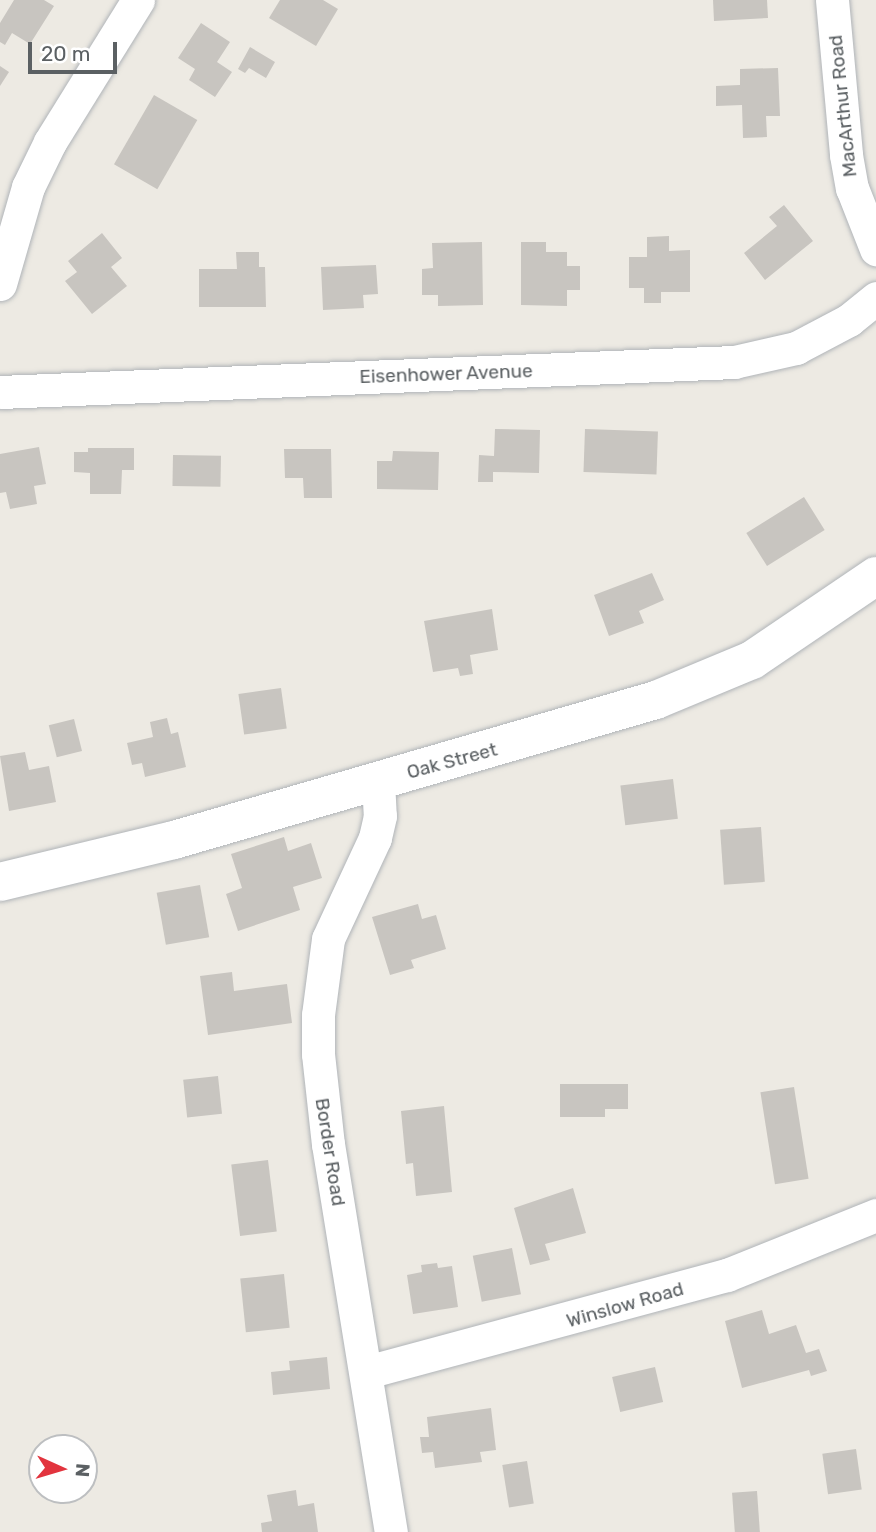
<!DOCTYPE html>
<html>
<head>
<meta charset="utf-8">
<style>
  body { margin:0 }
  #map { position:relative; width:876px; height:1532px; overflow:hidden; background:#edeae3; font-family:Rubik,sans-serif }
  div>[style] { position:absolute }
  [style*='--x'] { left:calc(var(--x)*1px); top:calc(var(--y)*1px); width:calc(var(--w)*1px); rotate:calc(var(--a)*1deg) }
  .building>* { inset:0; background:#c8c5c0; transform-origin:0 0 }
  .roads { filter:drop-shadow(0 0 2px #b0b4b8) drop-shadow(0 0 2px #b0b4b8) }
  .street>* { height:33px; margin:-16.5px; padding:0 16.5px; transform-origin:16.5px; border-radius:16.5px; background:#fff }
  .secondary>* { height:38px; margin:-19px; padding:0 19px; transform-origin:19px; border-radius:19px; background:#fff }
  span { translate:-50% -50%; white-space:nowrap; text-align:center; line-height:1.15; -webkit-text-stroke:7px #fff; paint-order:stroke }
  .street-label { font-size:19px; color:#5b6063 }
  .north { position:absolute; left:28px; top:1434px; width:70px; height:70px; box-sizing:border-box; background:#fff; border:2px solid #bdbfc1; border-radius:50%; rotate:94deg; font-size:19px; font-weight:700; line-height:28px; text-align:center; color:#5b6063 }
  .north::after { content:''; display:block; margin:auto; width:24px; height:32px; background:#e2343e; clip-path:polygon(50% 0,100% 100%,50% 72%,0 100%) }
  .scale { position:absolute; left:28px; top:42px; width:89px; height:32px; box-sizing:border-box; border:4px solid #5b6063; border-top:0; padding-left:9px; font-size:21px; line-height:24px; white-space:nowrap; color:#5b6063; -webkit-text-stroke:5px #fff; paint-order:stroke }
</style>
</head>
<body>
<div id="map">
  <div class="building">
    <div style="clip-path:polygon(14px 0,44px 0,54px 6px,30px 44px,12px 33px,5px 45px,0 42px,0 23px)"></div>
    <div style="clip-path:polygon(280px 0,323px 0,338px 9px,316px 46px,269px 18px)"></div>
    <div style="clip-path:polygon(713px 0,767px 0,768px 18px,714px 21px)"></div>
    <div style="clip-path:polygon(201px 23px,230px 42px,217px 62px,232px 72px,215px 97px,189px 80px,195px 69px,178px 58px)"></div>
    <div style="clip-path:polygon(250px 47px,275px 62px,266px 78px,249px 68px,245px 73px,238px 69px)"></div>
    <div style="clip-path:polygon(0 66px,9px 72px,0 86px)"></div>
    <div style="clip-path:polygon(778px 68px,780px 116px,766px 116px,767px 137px,743px 138px,742px 105px,716px 106px,716px 86px,740px 85px,740px 69px)"></div>
    <div style="left:154px;top:95px;width:50px;height:80px;rotate:30deg"></div>
    <div style="clip-path:polygon(784px 205px,813px 241px,765px 280px,744px 253px,777px 226px,769px 217px)"></div>
    <div style="clip-path:polygon(102px 233px,122px 258px,111px 267px,127px 286px,92px 314px,65px 281px,77px 272px,68px 261px)"></div>
    <div style="clip-path:polygon(669px 236px,669px 251px,690px 250px,690px 292px,661px 292px,661px 303px,644px 303px,644px 288px,629px 288px,629px 257px,647px 257px,647px 237px)"></div>
    <div style="clip-path:polygon(482px 242px,483px 305px,438px 306px,438px 295px,422px 295px,422px 269px,433px 268px,432px 243px)"></div>
    <div style="clip-path:polygon(521px 242px,546px 242px,546px 252px,567px 252px,567px 266px,580px 266px,580px 290px,567px 290px,567px 306px,521px 305px)"></div>
    <div style="clip-path:polygon(236px 252px,259px 252px,259px 267px,265px 267px,266px 307px,199px 307px,199px 269px,237px 269px)"></div>
    <div style="clip-path:polygon(376px 265px,378px 294px,363px 295px,364px 308px,323px 310px,321px 267px)"></div>
    <div style="clip-path:polygon(495px 429px,540px 430px,539px 473px,493px 472px,493px 482px,478px 482px,479px 455px,494px 456px)"></div>
    <div style="left:585px;top:429px;width:73px;height:43px;rotate:2deg"></div>
    <div style="clip-path:polygon(39px 447px,46px 484px,34px 486px,37px 504px,10px 509px,6px 492px,0 493px,0 454px)"></div>
    <div style="clip-path:polygon(88px 448px,134px 448px,134px 470px,122px 470px,121px 494px,90px 494px,90px 473px,74px 472px,74px 452px,88px 452px)"></div>
    <div style="clip-path:polygon(284px 449px,331px 449px,332px 498px,304px 498px,303px 478px,285px 478px)"></div>
    <div style="clip-path:polygon(393px 451px,439px 452px,438px 490px,377px 489px,377px 461px,392px 461px)"></div>
    <div style="left:173px;top:455px;width:48px;height:31px;rotate:1deg"></div>
    <div style="left:804px;top:497px;width:39px;height:68px;rotate:58deg"></div>
    <div style="clip-path:polygon(652px 573px,664px 600px,639px 611px,644px 623px,609px 636px,594px 595px)"></div>
    <div style="clip-path:polygon(492px 609px,498px 650px,470px 655px,473px 674px,460px 676px,458px 668px,433px 672px,424px 621px)"></div>
    <div style="left:281px;top:688px;width:41px;height:43px;rotate:82deg"></div>
    <div style="clip-path:polygon(167px 718px,171px 734px,178px 732px,186px 767px,145px 777px,142px 763px,132px 765px,127px 743px,153px 737px,150px 722px)"></div>
    <div style="left:74px;top:719px;width:33px;height:26px;rotate:76deg"></div>
    <div style="clip-path:polygon(25px 752px,29px 770px,49px 766px,56px 802px,9px 811px,0 756px)"></div>
    <div style="left:673px;top:779px;width:40px;height:53px;rotate:83deg"></div>
    <div style="left:761px;top:827px;width:55px;height:41px;rotate:86deg"></div>
    <div style="clip-path:polygon(284px 837px,288px 851px,311px 843px,322px 878px,293px 887px,300px 910px,238px 931px,226px 894px,242px 888px,231px 854px)"></div>
    <div style="left:200px;top:885px;width:53px;height:44px;rotate:80deg"></div>
    <div style="clip-path:polygon(418px 904px,422px 919px,436px 915px,446px 949px,411px 960px,414px 968px,390px 975px,372px 917px)"></div>
    <div style="clip-path:polygon(232px 972px,234px 991px,287px 984px,292px 1023px,208px 1035px,200px 976px)"></div>
    <div style="left:218px;top:1076px;width:38px;height:35px;rotate:84deg"></div>
    <div style="clip-path:polygon(560px 1084px,628px 1084px,628px 1109px,605px 1109px,605px 1117px,560px 1117px)"></div>
    <div style="left:794px;top:1087px;width:93px;height:34px;rotate:81deg"></div>
    <div style="clip-path:polygon(444px 1106px,452px 1192px,416px 1196px,413px 1163px,406px 1164px,401px 1111px)"></div>
    <div style="left:268px;top:1160px;width:72px;height:37px;rotate:83deg"></div>
    <div style="clip-path:polygon(573px 1188px,586px 1233px,545px 1244px,550px 1260px,530px 1265px,514px 1208px)"></div>
    <div style="left:512px;top:1248px;width:47px;height:40px;rotate:79deg"></div>
    <div style="clip-path:polygon(437px 1263px,438px 1268px,452px 1266px,458px 1307px,413px 1314px,407px 1275px,422px 1272px,421px 1265px)"></div>
    <div style="left:284px;top:1274px;width:54px;height:44px;rotate:84deg"></div>
    <div style="clip-path:polygon(762px 1310px,769px 1334px,796px 1325px,806px 1353px,819px 1349px,827px 1371px,811px 1376px,809px 1370px,742px 1388px,725px 1321px)"></div>
    <div style="clip-path:polygon(327px 1357px,330px 1389px,273px 1395px,271px 1372px,290px 1370px,289px 1361px)"></div>
    <div style="left:655px;top:1367px;width:36px;height:44px;rotate:77deg"></div>
    <div style="clip-path:polygon(491px 1408px,496px 1450px,480px 1452px,482px 1462px,435px 1468px,433px 1452px,422px 1453px,420px 1437px,429px 1437px,427px 1417px)"></div>
    <div style="left:856px;top:1449px;width:41px;height:34px;rotate:82deg"></div>
    <div style="left:527px;top:1461px;width:43px;height:25px;rotate:81deg"></div>
    <div style="clip-path:polygon(296px 1490px,298px 1506px,314px 1503px,318px 1532px,262px 1532px,261px 1523px,272px 1521px,267px 1495px)"></div>
    <div style="left:757px;top:1491px;width:41px;height:25px;rotate:86deg"></div>
  </div>
  <div class="roads">
    <div class="street">
      <div style="--x:832;--y:0;--w:156;--a:84.8"></div>
      <div style="--x:846;--y:155;--w:34;--a:80"></div>
      <div style="--x:852;--y:188;--w:66;--a:68.5"></div>
      <div style="--x:0;--y:284;--w:101;--a:-73.9"></div>
      <div style="--x:28;--y:187;--w:50;--a:-63.9"></div>
      <div style="--x:50;--y:142;--w:167;--a:-58.2"></div>
      <div style="--x:0;--y:392;--w:735;--a:-2.34"></div>
      <div style="--x:734;--y:362;--w:64;--a:-12.7"></div>
      <div style="--x:796;--y:348;--w:60;--a:-27.8"></div>
      <div style="--x:849;--y:320;--w:35;--a:-39"></div>
      <div style="--x:378;--y:781;--w:35;--a:87"></div>
      <div style="--x:380;--y:816;--w:23;--a:103"></div>
      <div style="--x:375;--y:838;--w:111;--a:115"></div>
      <div style="--x:328;--y:939;--w:77;--a:97.5"></div>
      <div style="--x:318;--y:1015;--w:39;--a:90"></div>
      <div style="--x:318;--y:1054;--w:91;--a:83.7"></div>
      <div style="--x:328;--y:1144;--w:393;--a:80.8"></div>
      <div style="--x:367;--y:1372;--w:373;--a:-15.1"></div>
      <div style="--x:727;--y:1275;--w:161;--a:-21.9"></div>
    </div>
    <div class="secondary">
      <div style="--x:0;--y:882;--w:179;--a:-13.6"></div>
      <div style="--x:174;--y:840;--w:502;--a:-16.2"></div>
      <div style="--x:656;--y:700;--w:104;--a:-22.6"></div>
      <div style="--x:752;--y:660;--w:150;--a:-34.1"></div>
    </div>
  </div>
  <div class="street-label">
    <span style="left:843px;top:106px;rotate:-96deg">MacArthur Road</span>
    <span style="left:446px;top:374px;rotate:-2deg">Eisenhower Avenue</span>
    <span style="left:452px;top:761px;rotate:-15deg">Oak Street</span>
    <span style="left:330px;top:1152px;rotate:81deg">Border Road</span>
    <span style="left:625px;top:1305px;rotate:-16deg">Winslow Road</span>
  </div>
  <div class="north">N</div>
  <div class="scale">20 m</div>
</div>
</body>
</html>
